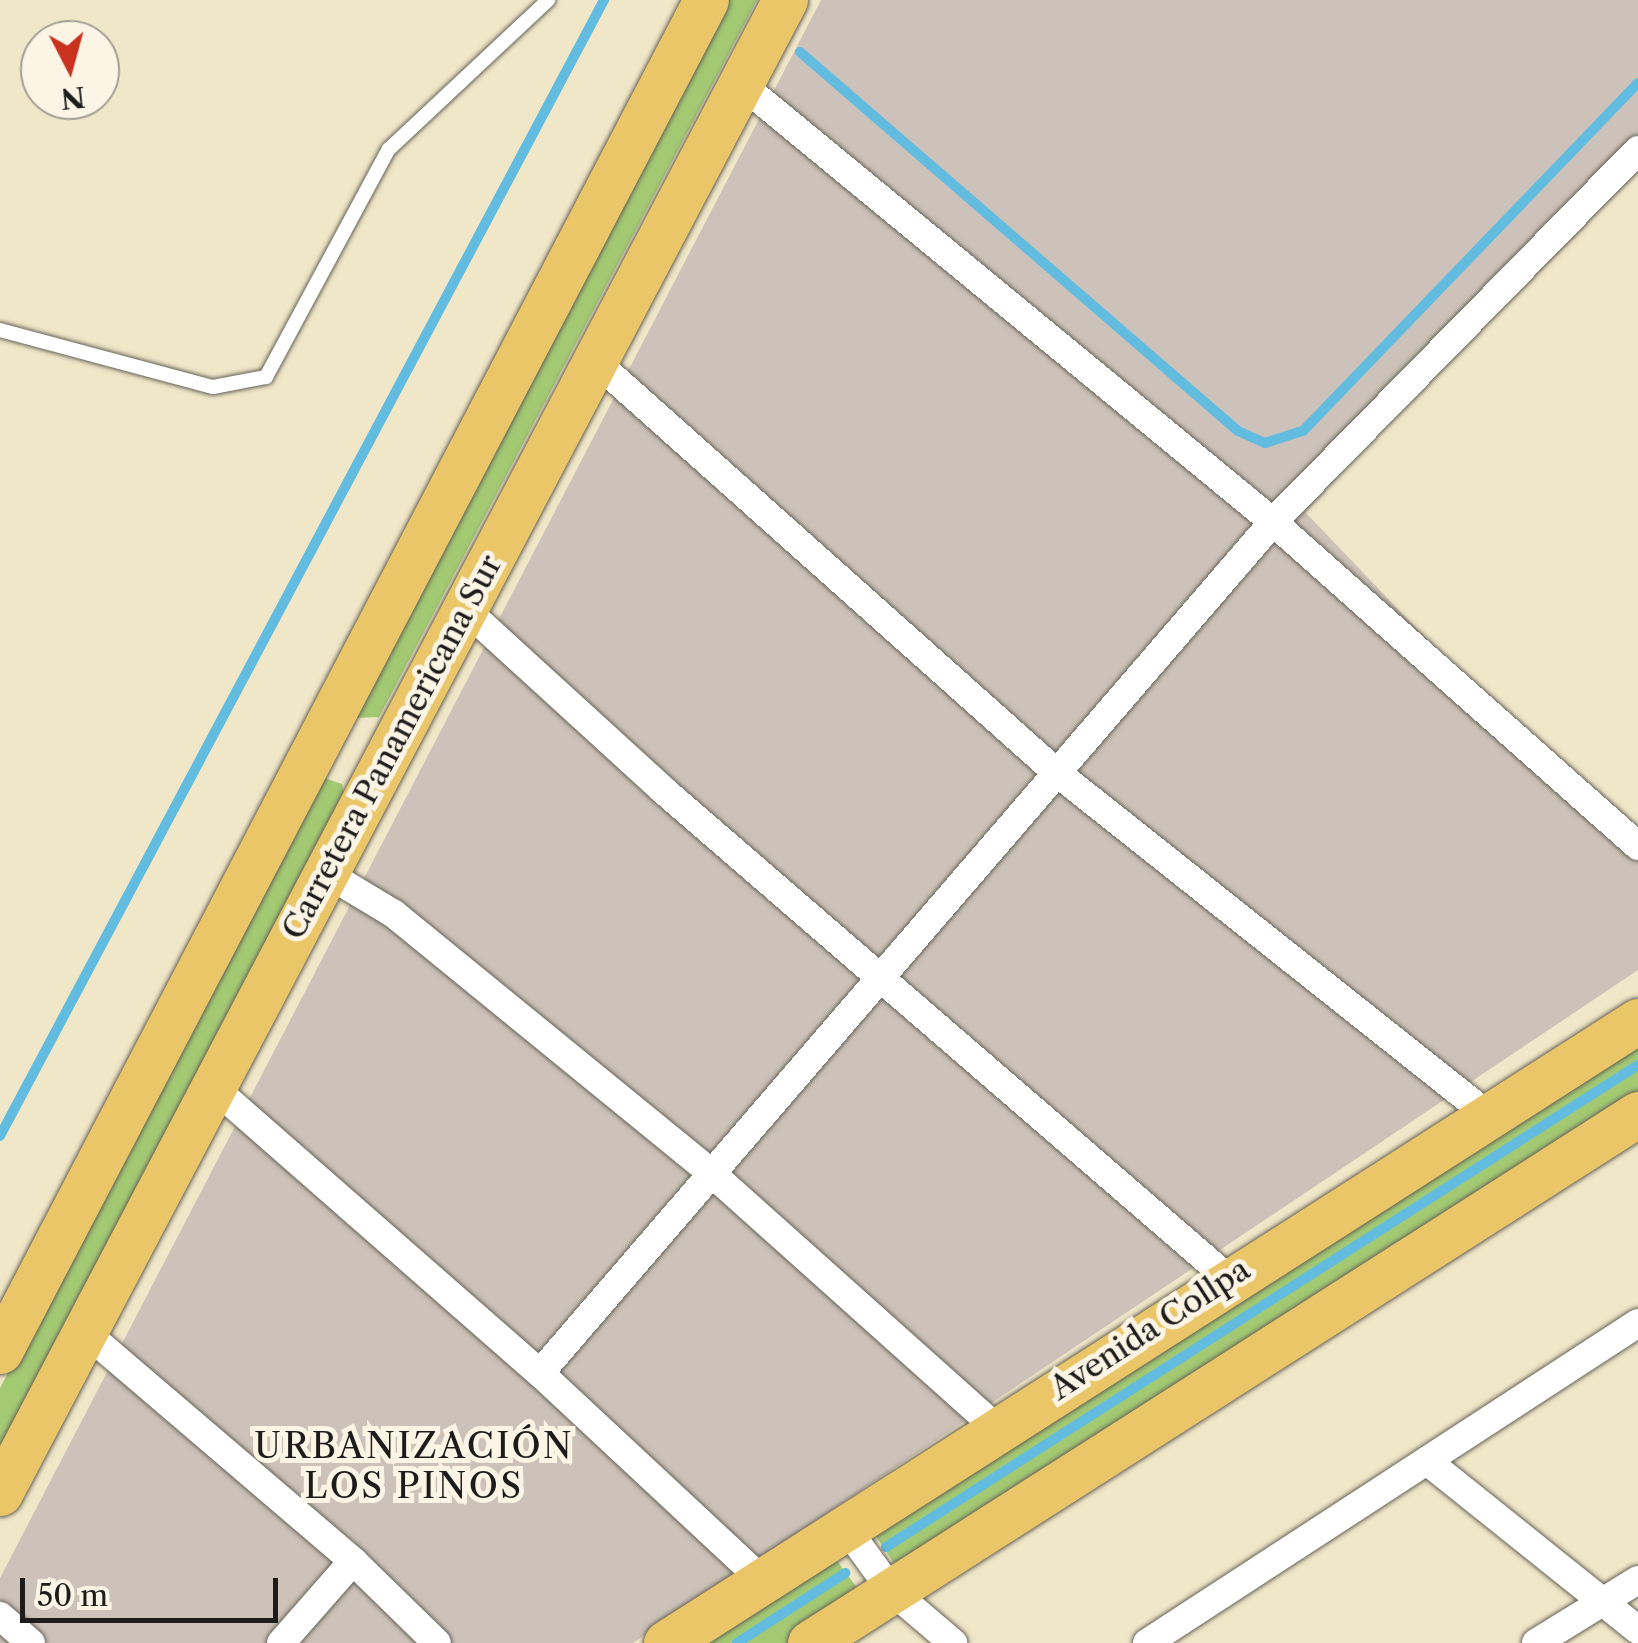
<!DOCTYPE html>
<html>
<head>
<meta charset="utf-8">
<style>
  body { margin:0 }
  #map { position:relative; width:1638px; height:1643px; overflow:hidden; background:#f0e6c8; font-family:"Libre Caslon Text",serif }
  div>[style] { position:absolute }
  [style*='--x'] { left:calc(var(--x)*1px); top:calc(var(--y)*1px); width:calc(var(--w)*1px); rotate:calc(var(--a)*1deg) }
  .industrial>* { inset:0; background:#cdc2b9 }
  .green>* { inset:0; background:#a3c973 }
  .stream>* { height:10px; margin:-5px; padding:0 5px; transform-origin:5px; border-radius:5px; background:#62bce0 }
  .roads { filter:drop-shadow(0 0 2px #666358) drop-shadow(0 0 2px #666358) }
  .service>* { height:14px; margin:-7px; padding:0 7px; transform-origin:7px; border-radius:7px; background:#fff }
  .minor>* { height:28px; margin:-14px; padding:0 14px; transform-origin:14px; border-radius:14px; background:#fff }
  .trunk>* { height:45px; margin:-22.5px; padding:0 22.5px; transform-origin:22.5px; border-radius:22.5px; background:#eac669 }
  span { translate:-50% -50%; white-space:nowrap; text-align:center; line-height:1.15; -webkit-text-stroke:10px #fcf5e5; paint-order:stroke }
  .street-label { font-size:32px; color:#1c1c1c }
  .neighbourhood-label { font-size:35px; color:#1c1c1c; letter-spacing:2.5px }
  .north { position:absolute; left:20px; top:20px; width:100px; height:100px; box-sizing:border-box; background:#fcf5e5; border:2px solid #a29e95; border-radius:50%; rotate:174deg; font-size:28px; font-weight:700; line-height:40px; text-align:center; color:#1c1c1c }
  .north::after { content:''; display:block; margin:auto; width:35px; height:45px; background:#c8321e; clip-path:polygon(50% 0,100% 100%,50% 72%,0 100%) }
  .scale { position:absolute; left:20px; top:1578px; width:258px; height:45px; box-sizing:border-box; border:5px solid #1c1c1c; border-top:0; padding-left:12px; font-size:30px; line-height:35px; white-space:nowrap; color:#1c1c1c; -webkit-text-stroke:8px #fcf5e5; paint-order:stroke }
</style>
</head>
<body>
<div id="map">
  <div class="industrial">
    <div style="clip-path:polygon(821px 0,1638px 0,1638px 146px,1305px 512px,1638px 860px,1638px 970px,633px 1643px,0 1643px,0 1578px)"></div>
  </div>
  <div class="green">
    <div style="clip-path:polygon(723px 0,757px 0,379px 717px,355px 718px)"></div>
    <div style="clip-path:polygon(324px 778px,342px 784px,344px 795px,0 1450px,0 1388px)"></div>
    <div style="clip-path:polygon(1638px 1036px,1638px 1102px,900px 1572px,873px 1532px)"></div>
    <div style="clip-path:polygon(835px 1558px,863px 1596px,788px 1643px,709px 1643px)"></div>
  </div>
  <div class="stream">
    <div style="--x:800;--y:52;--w:579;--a:40.87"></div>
    <div style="--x:1238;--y:431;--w:30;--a:24"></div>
    <div style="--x:1265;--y:443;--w:40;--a:-18"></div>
    <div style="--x:1303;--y:431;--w:483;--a:-46.1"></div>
    <div style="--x:0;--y:1136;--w:1287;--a:-62"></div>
    <div style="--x:886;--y:1547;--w:893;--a:-32.66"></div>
    <div style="--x:737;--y:1643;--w:129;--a:-32.9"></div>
  </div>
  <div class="roads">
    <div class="service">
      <div style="--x:0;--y:330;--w:220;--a:15"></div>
      <div style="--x:213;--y:387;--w:54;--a:-10.7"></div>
      <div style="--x:266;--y:377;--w:259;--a:-61.7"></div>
      <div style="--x:389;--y:149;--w:218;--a:-43.1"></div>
    </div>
    <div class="minor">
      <div style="--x:741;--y:84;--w:689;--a:39.46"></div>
      <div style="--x:1273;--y:522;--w:488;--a:41.6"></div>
      <div style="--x:595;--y:361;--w:618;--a:41.72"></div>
      <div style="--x:1056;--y:772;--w:552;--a:38.45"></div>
      <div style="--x:465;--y:609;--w:268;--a:42.4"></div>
      <div style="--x:663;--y:790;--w:748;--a:40.83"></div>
      <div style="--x:326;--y:873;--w:79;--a:31.1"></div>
      <div style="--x:394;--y:914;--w:407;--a:39.2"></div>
      <div style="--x:709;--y:1171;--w:385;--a:41.8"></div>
      <div style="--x:213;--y:1087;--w:434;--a:41.2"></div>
      <div style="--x:540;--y:1373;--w:301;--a:43"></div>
      <div style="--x:85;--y:1332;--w:353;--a:40.5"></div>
      <div style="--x:353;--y:1561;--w:117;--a:44.3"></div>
      <div style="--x:540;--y:1373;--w:1123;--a:-49.26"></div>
      <div style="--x:1273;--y:522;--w:521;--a:-45.54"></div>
      <div style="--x:1427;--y:1461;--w:270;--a:38.7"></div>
      <div style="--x:844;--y:1525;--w:80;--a:54.1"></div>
      <div style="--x:891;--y:1590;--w:82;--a:40.5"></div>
      <div style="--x:0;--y:1616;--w:41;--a:41.1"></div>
      <div style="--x:281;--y:1643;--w:109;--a:-48.7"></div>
      <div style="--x:1147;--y:1643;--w:586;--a:-33.09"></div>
      <div style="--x:1536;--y:1643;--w:120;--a:-31.7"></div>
    </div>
    <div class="trunk">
      <div style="--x:0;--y:1351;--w:1524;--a:-62.41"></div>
      <div style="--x:0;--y:1493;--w:1687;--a:-62.27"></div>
      <div style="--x:666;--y:1643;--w:1154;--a:-32.62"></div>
      <div style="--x:810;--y:1643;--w:983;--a:-32.57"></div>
    </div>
  </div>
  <div class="street-label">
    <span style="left:392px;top:747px;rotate:-62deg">Carretera Panamericana Sur</span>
    <span style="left:1150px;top:1329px;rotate:-33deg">Avenida Collpa</span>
  </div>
  <div class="neighbourhood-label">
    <span style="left:414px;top:1466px">URBANIZACIÓN<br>LOS PINOS</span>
  </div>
  <div class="north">N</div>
  <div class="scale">50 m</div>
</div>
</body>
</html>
